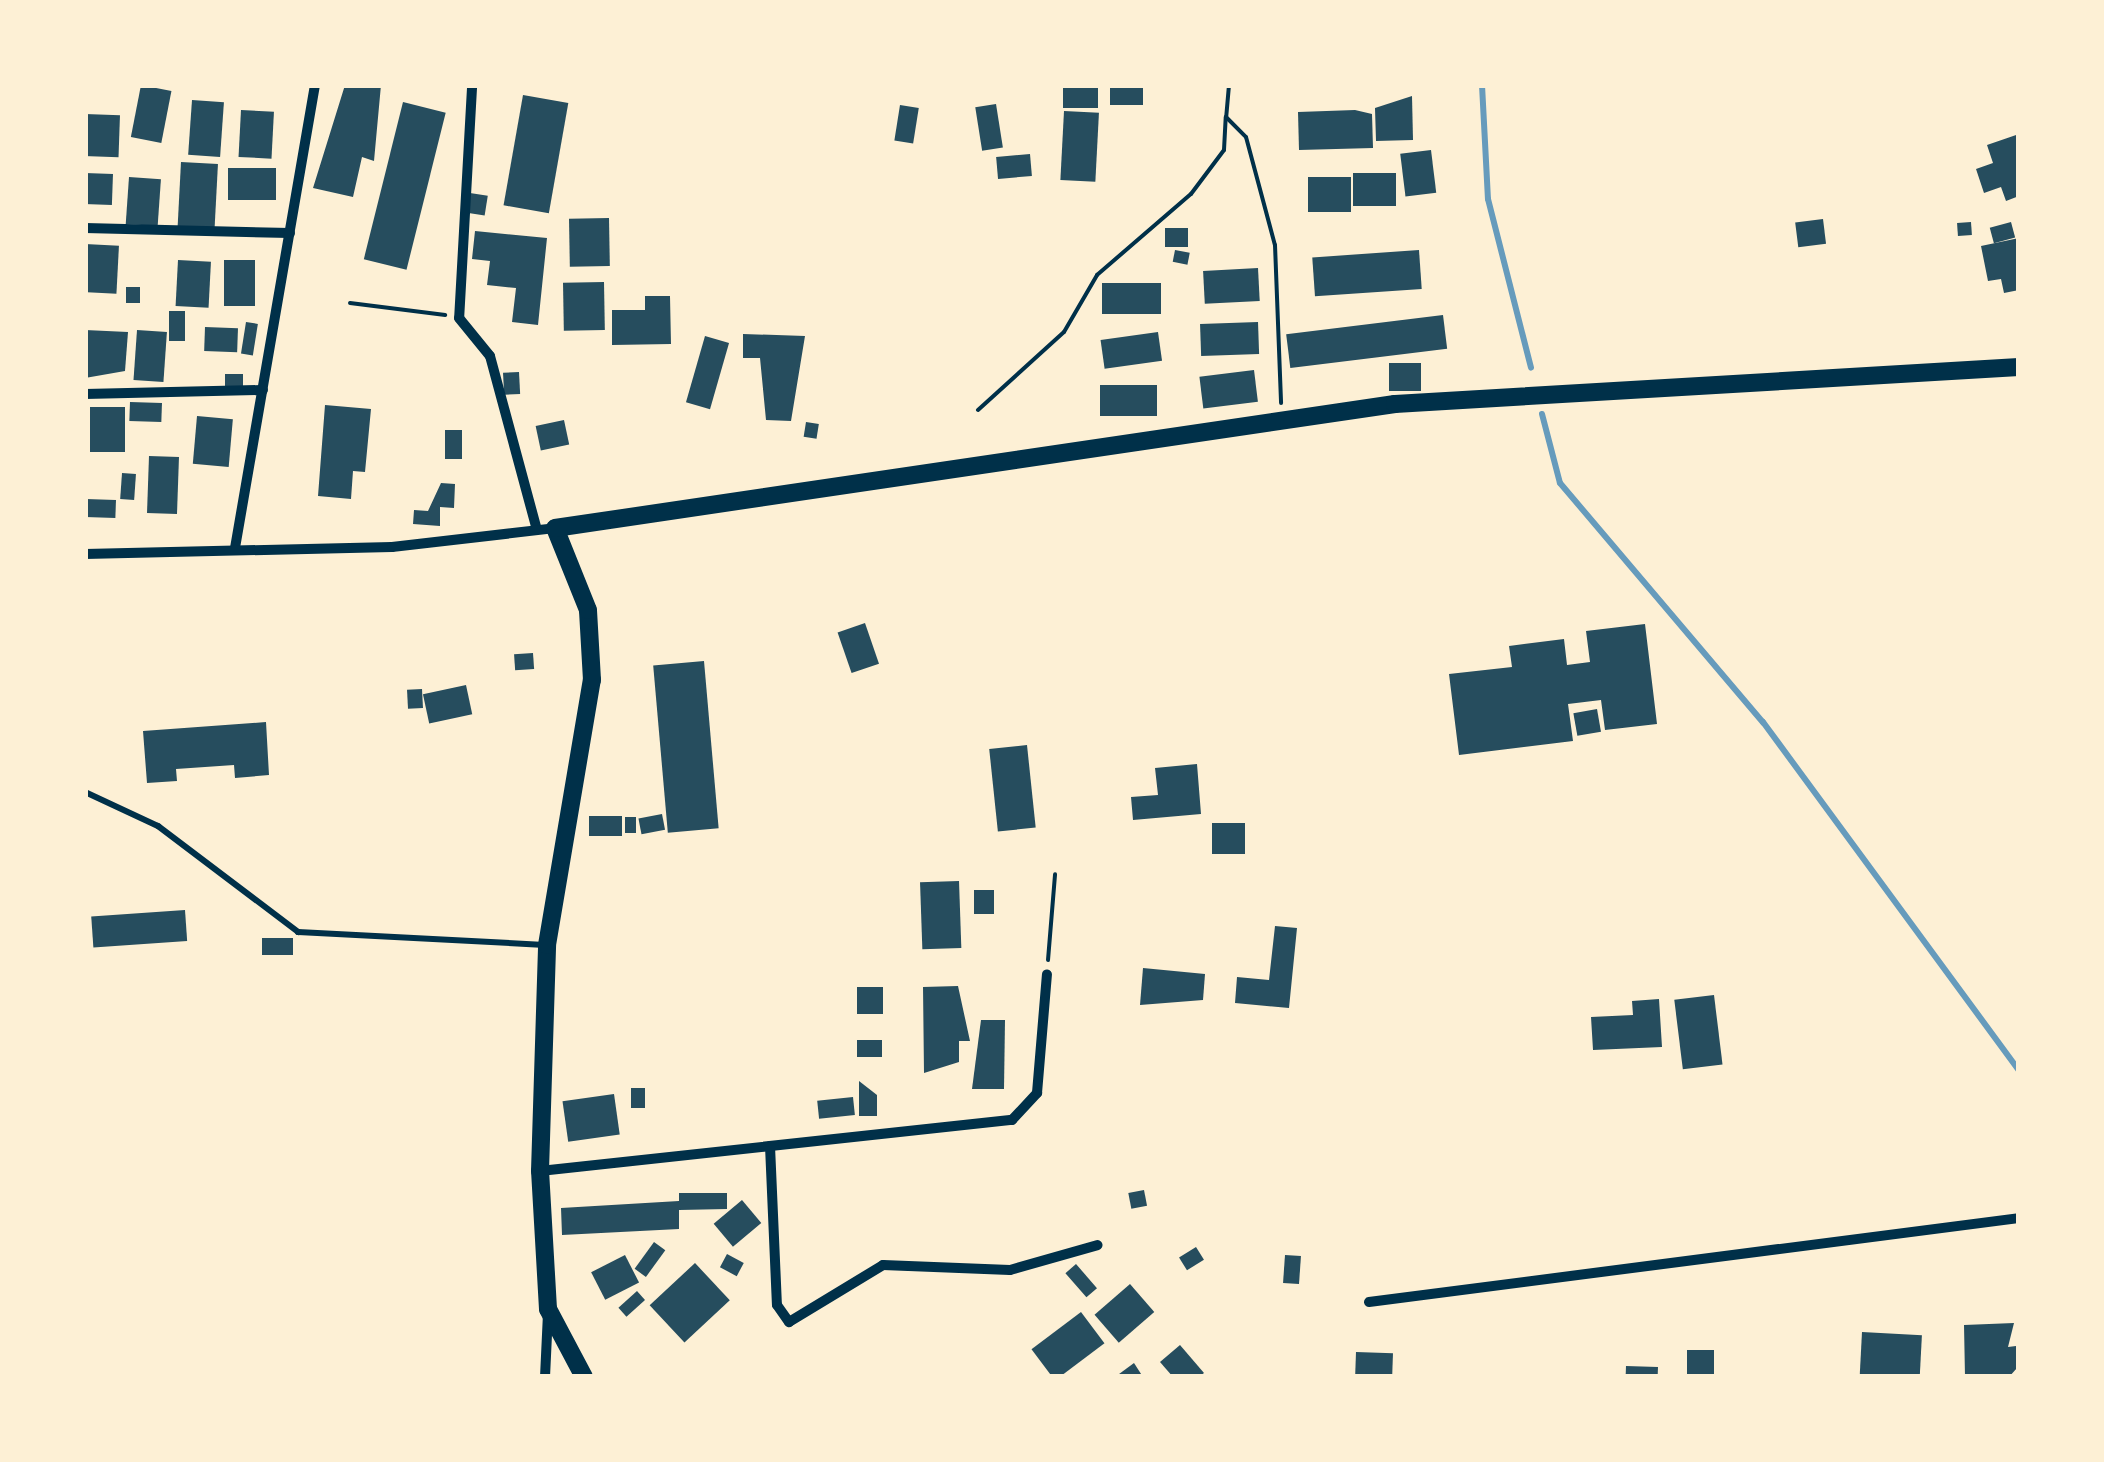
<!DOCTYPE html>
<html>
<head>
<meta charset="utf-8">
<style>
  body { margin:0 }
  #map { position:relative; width:2104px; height:1462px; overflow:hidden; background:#fdf0d5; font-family:"Exo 2",sans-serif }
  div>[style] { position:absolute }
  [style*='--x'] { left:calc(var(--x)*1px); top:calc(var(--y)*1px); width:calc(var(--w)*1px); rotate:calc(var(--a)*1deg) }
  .stream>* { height:6px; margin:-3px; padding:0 3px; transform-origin:3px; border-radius:3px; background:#669bbc }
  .building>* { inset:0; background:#264d5e; transform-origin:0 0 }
  .path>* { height:4px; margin:-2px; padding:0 2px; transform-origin:2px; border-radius:2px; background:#003049 }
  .service>* { height:6px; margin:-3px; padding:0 3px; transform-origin:3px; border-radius:3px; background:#003049 }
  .minor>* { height:10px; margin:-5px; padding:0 5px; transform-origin:5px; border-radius:5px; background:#003049 }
  .tertiary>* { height:18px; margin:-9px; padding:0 9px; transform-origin:9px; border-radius:9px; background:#003049 }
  span { translate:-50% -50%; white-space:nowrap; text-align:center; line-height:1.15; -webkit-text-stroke:8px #fdf0d5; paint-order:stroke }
  .frame { position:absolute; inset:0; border:88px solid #fdf0d5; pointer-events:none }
</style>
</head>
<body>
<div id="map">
  <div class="stream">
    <div style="--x:1482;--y:85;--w:114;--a:87"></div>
    <div style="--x:1488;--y:199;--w:174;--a:75.7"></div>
    <div style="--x:1542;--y:414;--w:71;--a:75.4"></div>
    <div style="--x:1560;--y:483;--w:314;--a:49.7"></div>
    <div style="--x:1763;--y:722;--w:433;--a:53.7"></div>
  </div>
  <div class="building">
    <div style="left:141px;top:85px;width:31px;height:53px;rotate:11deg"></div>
    <div style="clip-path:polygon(345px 85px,381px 85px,374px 161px,362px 157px,353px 197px,313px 188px)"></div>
    <div style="left:1063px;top:85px;width:35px;height:23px"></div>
    <div style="left:1110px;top:85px;width:33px;height:20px"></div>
    <div style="left:523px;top:95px;width:46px;height:112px;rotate:10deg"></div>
    <div style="clip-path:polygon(1412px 96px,1413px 140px,1376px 141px,1375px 108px)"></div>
    <div style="left:192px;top:100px;width:32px;height:55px;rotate:4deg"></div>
    <div style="left:403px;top:102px;width:44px;height:162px;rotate:14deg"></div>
    <div style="left:996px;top:104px;width:44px;height:21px;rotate:81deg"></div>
    <div style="left:900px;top:105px;width:19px;height:36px;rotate:9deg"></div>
    <div style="left:241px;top:110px;width:33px;height:47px;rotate:3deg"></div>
    <div style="clip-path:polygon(1355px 110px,1372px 114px,1373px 148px,1299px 150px,1298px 112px)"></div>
    <div style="left:1064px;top:111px;width:35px;height:69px;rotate:3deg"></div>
    <div style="left:85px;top:114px;width:35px;height:42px;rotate:2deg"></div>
    <div style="clip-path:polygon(2019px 134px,2019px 196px,2006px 201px,2001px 187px,1984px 193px,1976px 169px,1993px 163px,1987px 145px)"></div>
    <div style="left:1431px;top:150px;width:43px;height:31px;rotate:83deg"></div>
    <div style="left:1030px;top:154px;width:22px;height:34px;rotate:85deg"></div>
    <div style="left:181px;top:162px;width:37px;height:65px;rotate:3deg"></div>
    <div style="left:228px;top:168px;width:48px;height:32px"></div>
    <div style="left:85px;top:173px;width:28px;height:31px;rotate:2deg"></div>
    <div style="left:1396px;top:173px;width:33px;height:43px;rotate:90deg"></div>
    <div style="left:129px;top:177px;width:32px;height:47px;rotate:4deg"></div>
    <div style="left:1308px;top:177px;width:43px;height:35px"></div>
    <div style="left:470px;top:193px;width:18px;height:20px;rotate:9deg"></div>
    <div style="left:609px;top:218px;width:48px;height:40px;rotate:89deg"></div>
    <div style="left:1823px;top:219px;width:25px;height:28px;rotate:83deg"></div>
    <div style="left:1971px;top:222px;width:13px;height:14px;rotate:86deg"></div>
    <div style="left:2011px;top:222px;width:16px;height:22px;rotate:75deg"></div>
    <div style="left:1165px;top:228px;width:23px;height:19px"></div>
    <div style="clip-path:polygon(475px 231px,547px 238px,538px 325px,512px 322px,516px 288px,487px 285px,490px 261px,472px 259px)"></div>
    <div style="clip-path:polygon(2019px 238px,2019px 290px,2004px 293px,2001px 279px,1988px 281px,1981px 246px)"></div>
    <div style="left:85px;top:244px;width:34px;height:48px;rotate:3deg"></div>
    <div style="left:1175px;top:250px;width:15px;height:12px;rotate:11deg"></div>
    <div style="left:1419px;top:250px;width:39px;height:107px;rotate:86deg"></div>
    <div style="left:178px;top:260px;width:33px;height:46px;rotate:3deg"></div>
    <div style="left:224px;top:260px;width:31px;height:46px"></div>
    <div style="left:1258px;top:268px;width:33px;height:55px;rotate:87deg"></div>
    <div style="left:604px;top:282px;width:48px;height:41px;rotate:89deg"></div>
    <div style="left:1161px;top:283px;width:31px;height:59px;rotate:90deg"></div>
    <div style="left:126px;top:287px;width:14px;height:16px"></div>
    <div style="clip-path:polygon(645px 296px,670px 296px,671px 344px,612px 345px,612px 310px,645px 310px)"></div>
    <div style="left:169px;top:311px;width:16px;height:30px"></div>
    <div style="left:1443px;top:315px;width:34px;height:158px;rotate:83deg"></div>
    <div style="left:246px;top:322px;width:12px;height:32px;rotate:9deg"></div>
    <div style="left:1258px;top:322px;width:32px;height:58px;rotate:88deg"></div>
    <div style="left:205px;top:327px;width:33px;height:24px;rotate:2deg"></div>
    <div style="clip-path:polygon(85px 330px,128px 332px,125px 371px,85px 378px)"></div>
    <div style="left:137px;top:330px;width:30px;height:50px;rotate:4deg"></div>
    <div style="left:1158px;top:332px;width:29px;height:58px;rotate:82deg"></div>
    <div style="clip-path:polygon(743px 334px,805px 336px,791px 421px,766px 420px,760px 358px,743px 358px)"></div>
    <div style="left:705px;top:336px;width:25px;height:69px;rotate:16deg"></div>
    <div style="left:1389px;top:363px;width:32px;height:28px"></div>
    <div style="left:1254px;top:370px;width:32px;height:55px;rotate:83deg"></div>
    <div style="left:519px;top:372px;width:22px;height:16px;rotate:87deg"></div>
    <div style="left:225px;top:374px;width:18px;height:17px"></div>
    <div style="left:1157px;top:385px;width:31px;height:57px;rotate:90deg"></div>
    <div style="left:130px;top:402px;width:32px;height:19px;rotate:2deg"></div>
    <div style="clip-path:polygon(325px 405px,371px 409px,365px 472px,353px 471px,351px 499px,318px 496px)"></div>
    <div style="left:90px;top:407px;width:35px;height:45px"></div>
    <div style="left:197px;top:416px;width:36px;height:48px;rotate:5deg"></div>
    <div style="left:564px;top:420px;width:25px;height:29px;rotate:78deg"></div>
    <div style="left:806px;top:422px;width:13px;height:15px;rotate:9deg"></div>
    <div style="left:445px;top:430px;width:17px;height:29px"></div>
    <div style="left:149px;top:456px;width:30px;height:57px;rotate:2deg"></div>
    <div style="left:122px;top:473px;width:14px;height:26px;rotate:4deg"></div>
    <div style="clip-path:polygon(441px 483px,455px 484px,454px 508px,440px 507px,440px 526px,413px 524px,414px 510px,428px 511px)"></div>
    <div style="left:86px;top:499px;width:30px;height:18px;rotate:2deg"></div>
    <div style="left:865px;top:623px;width:43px;height:29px;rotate:71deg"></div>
    <div style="clip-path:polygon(1645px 624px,1657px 724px,1605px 730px,1601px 700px,1568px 704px,1573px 741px,1459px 755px,1449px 674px,1512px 667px,1509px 646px,1564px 639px,1567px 665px,1590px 662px,1586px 631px)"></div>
    <div style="left:533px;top:653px;width:16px;height:19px;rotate:86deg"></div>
    <div style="left:704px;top:661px;width:168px;height:51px;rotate:85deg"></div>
    <div style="left:466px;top:685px;width:30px;height:44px;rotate:78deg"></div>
    <div style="left:422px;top:689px;width:19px;height:15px;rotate:87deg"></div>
    <div style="left:1597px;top:709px;width:23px;height:24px;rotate:80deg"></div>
    <div style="clip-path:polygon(266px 722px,269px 775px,235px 778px,234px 765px,176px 769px,177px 781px,147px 783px,143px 731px)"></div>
    <div style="left:1027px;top:745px;width:83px;height:38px;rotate:84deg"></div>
    <div style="clip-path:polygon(1197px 764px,1201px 814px,1133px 820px,1131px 797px,1158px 795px,1155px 768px)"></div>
    <div style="left:662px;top:814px;width:16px;height:24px;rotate:79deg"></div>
    <div style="left:589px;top:816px;width:33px;height:20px"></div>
    <div style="left:625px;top:817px;width:11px;height:16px"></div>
    <div style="left:1212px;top:823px;width:33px;height:31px"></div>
    <div style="left:959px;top:881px;width:67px;height:39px;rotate:88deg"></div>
    <div style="left:994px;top:890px;width:24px;height:20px;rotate:90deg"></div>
    <div style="left:185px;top:910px;width:31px;height:94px;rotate:86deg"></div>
    <div style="clip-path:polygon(1275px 926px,1297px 928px,1289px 1008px,1235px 1003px,1237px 977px,1269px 980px)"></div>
    <div style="left:262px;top:938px;width:31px;height:17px"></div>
    <div style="clip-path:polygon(1143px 968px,1205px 974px,1203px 1000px,1140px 1005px)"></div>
    <div style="clip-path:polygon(958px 986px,970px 1041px,959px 1041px,959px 1062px,924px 1073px,923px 987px)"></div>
    <div style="left:857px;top:987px;width:26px;height:27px"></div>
    <div style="left:1714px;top:995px;width:70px;height:40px;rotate:83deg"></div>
    <div style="clip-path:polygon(1659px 999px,1662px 1047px,1593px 1050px,1591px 1017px,1633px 1015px,1632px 1001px)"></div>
    <div style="clip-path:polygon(981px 1020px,1005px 1020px,1004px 1089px,972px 1089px)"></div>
    <div style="left:882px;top:1040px;width:17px;height:25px;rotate:90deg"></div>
    <div style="clip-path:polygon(859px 1081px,877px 1095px,877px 1116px,859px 1116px)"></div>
    <div style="left:631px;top:1088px;width:14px;height:20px"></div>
    <div style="left:614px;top:1094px;width:41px;height:52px;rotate:82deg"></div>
    <div style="left:853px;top:1097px;width:18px;height:36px;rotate:84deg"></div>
    <div style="left:1144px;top:1190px;width:16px;height:16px;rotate:79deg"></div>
    <div style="clip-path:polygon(679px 1193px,727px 1193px,727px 1209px,679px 1210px,679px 1229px,562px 1235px,561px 1208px,679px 1201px)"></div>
    <div style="left:742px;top:1200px;width:30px;height:37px;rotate:50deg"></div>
    <div style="left:654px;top:1242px;width:14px;height:33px;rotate:36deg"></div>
    <div style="left:1196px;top:1247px;width:15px;height:20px;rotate:58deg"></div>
    <div style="left:727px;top:1254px;width:19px;height:15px;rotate:28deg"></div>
    <div style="left:625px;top:1255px;width:31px;height:38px;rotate:63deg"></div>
    <div style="left:1285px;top:1255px;width:16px;height:28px;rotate:4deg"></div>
    <div style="left:695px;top:1263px;width:51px;height:62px;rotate:47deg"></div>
    <div style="left:1076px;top:1264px;width:32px;height:14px;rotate:49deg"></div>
    <div style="left:1130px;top:1284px;width:37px;height:47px;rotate:49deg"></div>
    <div style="left:637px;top:1291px;width:12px;height:25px;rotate:48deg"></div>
    <div style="left:1081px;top:1312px;width:39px;height:62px;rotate:53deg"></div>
    <div style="clip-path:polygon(2014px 1323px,2008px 1347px,2016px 1346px,2017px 1368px,2009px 1377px,1965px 1377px,1964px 1325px)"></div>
    <div style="left:1862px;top:1332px;width:60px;height:45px;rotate:3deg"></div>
    <div style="clip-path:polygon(1180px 1345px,1204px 1373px,1199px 1377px,1173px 1377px,1160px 1362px)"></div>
    <div style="left:1687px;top:1350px;width:27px;height:27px"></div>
    <div style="left:1356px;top:1352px;width:37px;height:25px;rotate:2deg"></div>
    <div style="clip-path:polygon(1134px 1363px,1143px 1377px,1115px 1377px)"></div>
    <div style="left:1626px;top:1366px;width:32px;height:11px;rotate:2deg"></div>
  </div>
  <div class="path">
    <div style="--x:1229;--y:85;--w:32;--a:95"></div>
    <div style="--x:1226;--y:117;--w:28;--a:45"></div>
    <div style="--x:1246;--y:137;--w:112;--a:75"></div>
    <div style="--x:1275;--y:245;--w:158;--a:87.8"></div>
    <div style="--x:350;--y:303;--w:96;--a:7.2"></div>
    <div style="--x:978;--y:410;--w:116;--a:-42.2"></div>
    <div style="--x:1064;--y:332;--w:66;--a:-59.9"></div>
    <div style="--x:1097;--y:275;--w:124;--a:-40.8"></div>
    <div style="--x:1191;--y:194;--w:55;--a:-53.1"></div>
    <div style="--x:1224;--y:150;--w:33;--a:-87"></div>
    <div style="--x:1048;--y:960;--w:86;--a:-85.3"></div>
  </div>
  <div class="service">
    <div style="--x:85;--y:792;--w:81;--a:25"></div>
    <div style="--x:158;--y:826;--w:176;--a:37.1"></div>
    <div style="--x:298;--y:932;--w:247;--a:3"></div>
  </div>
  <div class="minor">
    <div style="--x:472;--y:88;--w:230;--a:93.2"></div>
    <div style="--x:459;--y:318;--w:49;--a:50.8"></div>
    <div style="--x:490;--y:356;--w:180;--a:74.9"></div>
    <div style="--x:85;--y:228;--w:205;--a:1.4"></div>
    <div style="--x:85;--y:394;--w:178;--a:-1.3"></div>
    <div style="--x:235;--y:548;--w:470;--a:-80.2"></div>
    <div style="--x:85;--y:554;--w:307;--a:-1.3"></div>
    <div style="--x:392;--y:547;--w:164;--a:-6.6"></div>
    <div style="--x:770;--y:1146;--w:159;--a:87.5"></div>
    <div style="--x:777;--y:1305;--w:21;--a:55"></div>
    <div style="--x:789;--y:1322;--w:110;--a:-31.2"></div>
    <div style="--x:883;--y:1265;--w:127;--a:2.3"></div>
    <div style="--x:1010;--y:1270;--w:91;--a:-15.9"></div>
    <div style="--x:540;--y:1171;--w:475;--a:-6.2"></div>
    <div style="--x:1012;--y:1120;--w:37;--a:-47"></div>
    <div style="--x:1037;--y:1093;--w:119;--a:-85.2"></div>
    <div style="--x:1369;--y:1302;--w:655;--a:-7.36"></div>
    <div style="--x:545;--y:1377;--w:64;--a:-87.3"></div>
  </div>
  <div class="tertiary">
    <div style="--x:584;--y:1377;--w:77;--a:-117.9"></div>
    <div style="--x:548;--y:1309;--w:138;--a:-93.3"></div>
    <div style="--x:540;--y:1171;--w:226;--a:-88.2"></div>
    <div style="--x:547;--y:945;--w:269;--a:-80.4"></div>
    <div style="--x:592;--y:680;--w:70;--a:-93.3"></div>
    <div style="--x:588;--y:610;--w:88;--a:-111.9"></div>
    <div style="--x:555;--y:528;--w:849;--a:-8.4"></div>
    <div style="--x:1395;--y:404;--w:625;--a:-3.39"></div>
  </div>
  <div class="frame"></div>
</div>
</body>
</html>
